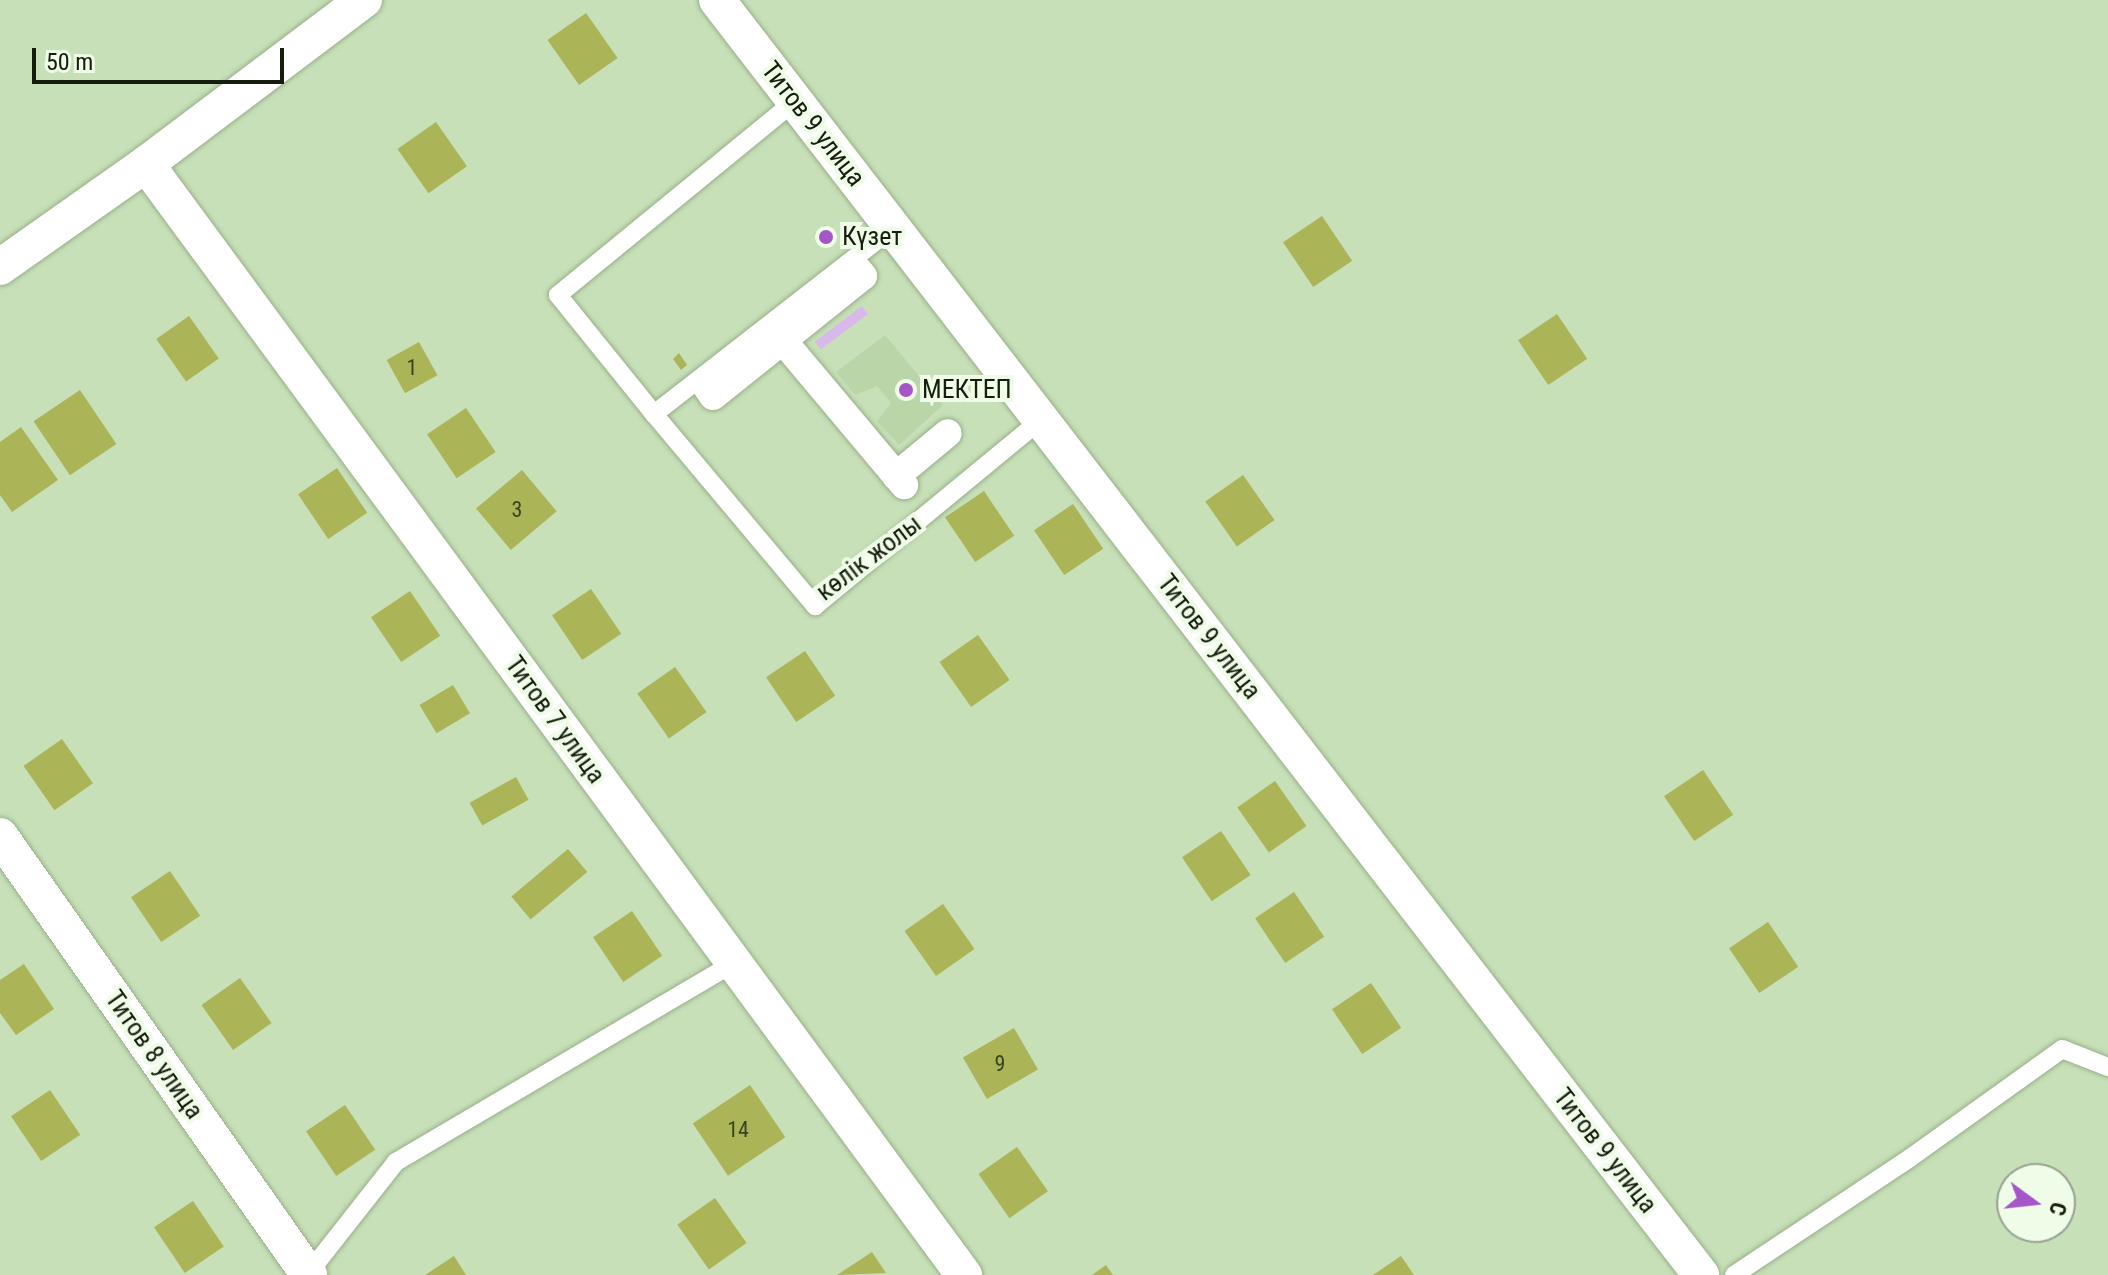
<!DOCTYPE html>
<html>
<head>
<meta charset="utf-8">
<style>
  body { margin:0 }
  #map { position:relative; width:2108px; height:1275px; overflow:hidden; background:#c7e0b8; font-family:"Roboto Condensed",sans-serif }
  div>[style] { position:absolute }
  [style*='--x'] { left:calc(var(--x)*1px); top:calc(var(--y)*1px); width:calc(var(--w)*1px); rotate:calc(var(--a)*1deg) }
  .built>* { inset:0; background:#bad6a8 }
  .green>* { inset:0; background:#d9b9ea; transform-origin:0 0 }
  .building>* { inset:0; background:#abb456; transform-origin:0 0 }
  .roads { filter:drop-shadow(0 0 2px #97af89) drop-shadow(0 0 2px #97af89) }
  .service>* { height:18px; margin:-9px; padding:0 9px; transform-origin:9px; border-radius:9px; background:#fff }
  .pedestrian>* { height:28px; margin:-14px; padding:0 14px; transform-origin:14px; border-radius:14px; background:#fff }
  .minor>* { height:36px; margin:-18px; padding:0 18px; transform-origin:18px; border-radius:18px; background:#fff }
  .dots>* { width:22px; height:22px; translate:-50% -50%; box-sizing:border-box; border:4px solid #effce8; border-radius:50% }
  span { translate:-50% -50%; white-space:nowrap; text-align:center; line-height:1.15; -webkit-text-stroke:8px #effce8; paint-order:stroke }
  .number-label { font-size:22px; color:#3a4320 }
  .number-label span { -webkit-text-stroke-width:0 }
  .street-label { font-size:26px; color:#141d0e }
  .poi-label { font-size:26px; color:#141d0e }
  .left { translate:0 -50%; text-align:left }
  .north { position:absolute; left:1996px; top:1163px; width:80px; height:80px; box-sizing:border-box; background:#effce8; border:2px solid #97a391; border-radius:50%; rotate:105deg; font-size:22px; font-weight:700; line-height:32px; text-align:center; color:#141d0e }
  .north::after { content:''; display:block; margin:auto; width:28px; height:36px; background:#a557c8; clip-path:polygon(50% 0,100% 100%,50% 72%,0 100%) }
  .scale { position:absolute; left:32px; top:48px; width:252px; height:36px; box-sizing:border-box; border:4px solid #141d0e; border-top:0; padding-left:10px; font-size:24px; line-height:28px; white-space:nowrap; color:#141d0e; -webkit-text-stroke:6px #effce8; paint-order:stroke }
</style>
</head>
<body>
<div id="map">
  <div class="built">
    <div style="clip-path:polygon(885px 335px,943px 405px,899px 445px,877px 421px,891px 403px,877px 386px,855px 395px,836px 372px)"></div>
  </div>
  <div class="green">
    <div style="left:862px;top:306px;width:10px;height:59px;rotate:53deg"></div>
  </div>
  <div class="building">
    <div style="left:586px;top:13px;width:55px;height:47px;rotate:55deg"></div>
    <div style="left:436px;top:122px;width:54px;height:47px;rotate:55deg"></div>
    <div style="left:1322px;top:216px;width:54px;height:47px;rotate:56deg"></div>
    <div style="left:825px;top:225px;width:19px;height:13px;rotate:51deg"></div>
    <div style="left:1557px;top:314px;width:54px;height:47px;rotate:56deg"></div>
    <div style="left:189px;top:316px;width:52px;height:40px;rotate:55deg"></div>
    <div style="left:419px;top:342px;width:38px;height:37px;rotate:61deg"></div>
    <div style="clip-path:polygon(679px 353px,687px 365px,681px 370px,673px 359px)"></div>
    <div style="left:80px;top:390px;width:65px;height:56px;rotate:56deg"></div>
    <div style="left:466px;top:408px;width:53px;height:47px;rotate:56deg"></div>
    <div style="clip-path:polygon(21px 427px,58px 480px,12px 512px,0 495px,0 442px)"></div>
    <div style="left:337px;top:468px;width:54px;height:47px;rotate:56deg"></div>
    <div style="left:522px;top:470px;width:54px;height:60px;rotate:50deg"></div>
    <div style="left:1243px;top:475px;width:55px;height:46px;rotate:55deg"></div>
    <div style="left:984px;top:491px;width:54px;height:47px;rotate:56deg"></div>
    <div style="left:1073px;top:504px;width:54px;height:47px;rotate:56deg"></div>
    <div style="left:591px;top:589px;width:54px;height:47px;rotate:56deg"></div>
    <div style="left:410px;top:591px;width:54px;height:47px;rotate:56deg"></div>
    <div style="left:978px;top:635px;width:55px;height:47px;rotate:55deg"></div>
    <div style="left:805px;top:651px;width:54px;height:47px;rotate:56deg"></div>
    <div style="left:675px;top:667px;width:55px;height:46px;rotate:55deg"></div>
    <div style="left:453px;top:685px;width:33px;height:39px;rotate:59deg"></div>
    <div style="left:62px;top:739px;width:54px;height:47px;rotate:55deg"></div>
    <div style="left:1703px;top:770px;width:54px;height:47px;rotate:56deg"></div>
    <div style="left:516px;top:777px;width:26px;height:53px;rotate:61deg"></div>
    <div style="left:1275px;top:781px;width:55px;height:46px;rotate:55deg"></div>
    <div style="left:1221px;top:831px;width:53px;height:47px;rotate:56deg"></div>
    <div style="left:568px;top:849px;width:30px;height:74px;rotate:50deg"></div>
    <div style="left:170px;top:871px;width:54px;height:47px;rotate:56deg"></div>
    <div style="left:1294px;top:892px;width:54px;height:47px;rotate:56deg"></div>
    <div style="left:943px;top:904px;width:55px;height:47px;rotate:55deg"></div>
    <div style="left:632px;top:911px;width:54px;height:47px;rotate:56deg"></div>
    <div style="left:1768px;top:922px;width:54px;height:47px;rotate:56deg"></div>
    <div style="clip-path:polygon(24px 964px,54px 1009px,16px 1035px,0 1013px,0 980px)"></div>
    <div style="left:240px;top:978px;width:55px;height:47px;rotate:55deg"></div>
    <div style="left:1371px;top:983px;width:54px;height:47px;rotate:56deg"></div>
    <div style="left:1014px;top:1028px;width:48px;height:59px;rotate:60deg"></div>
    <div style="left:750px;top:1085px;width:63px;height:69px;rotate:56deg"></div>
    <div style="left:50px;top:1090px;width:54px;height:47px;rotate:56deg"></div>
    <div style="left:345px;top:1105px;width:54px;height:47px;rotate:56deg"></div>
    <div style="left:1017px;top:1147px;width:54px;height:47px;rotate:55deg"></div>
    <div style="left:715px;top:1198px;width:55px;height:46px;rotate:55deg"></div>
    <div style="left:193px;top:1201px;width:55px;height:47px;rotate:56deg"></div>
    <div style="clip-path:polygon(872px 1252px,886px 1273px,837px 1275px)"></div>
    <div style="clip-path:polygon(454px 1256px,466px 1275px,425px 1275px)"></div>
    <div style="clip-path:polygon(1401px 1256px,1414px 1275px,1373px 1275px)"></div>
    <div style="clip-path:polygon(1106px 1265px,1113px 1275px,1092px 1275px)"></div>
  </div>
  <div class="roads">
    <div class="service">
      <div style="--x:893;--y:228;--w:303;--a:142.1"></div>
      <div style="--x:654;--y:414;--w:251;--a:50"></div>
      <div style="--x:815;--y:606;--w:293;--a:-39.5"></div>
      <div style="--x:654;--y:414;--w:153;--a:-128.9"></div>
      <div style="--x:558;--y:295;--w:306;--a:-39.3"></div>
      <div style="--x:307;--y:1275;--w:144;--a:-51.8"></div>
      <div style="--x:396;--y:1162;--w:392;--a:-30.5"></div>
      <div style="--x:1734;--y:1275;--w:211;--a:-33.6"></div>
      <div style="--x:1910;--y:1158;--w:187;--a:-35.6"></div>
      <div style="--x:2062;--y:1049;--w:49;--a:21.4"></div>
    </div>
    <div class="pedestrian">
      <div style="--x:784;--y:342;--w:187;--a:50"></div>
      <div style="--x:706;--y:386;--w:12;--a:55"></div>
      <div style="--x:713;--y:396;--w:192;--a:-38.7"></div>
      <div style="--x:863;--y:276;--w:8;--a:-130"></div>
      <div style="--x:896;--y:476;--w:67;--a:-39.6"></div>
    </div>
    <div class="minor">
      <div style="--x:717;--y:0;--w:1611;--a:52.34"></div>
      <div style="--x:146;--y:164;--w:1380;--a:53.64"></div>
      <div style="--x:0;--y:267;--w:179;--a:-35.2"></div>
      <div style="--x:146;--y:164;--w:273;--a:-37"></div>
      <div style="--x:0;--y:836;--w:537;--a:54.86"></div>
    </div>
  </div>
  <div class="dots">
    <div style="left:826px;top:237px;background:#a557c8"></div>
    <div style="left:906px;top:390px;background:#a557c8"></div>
  </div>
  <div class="number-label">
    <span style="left:412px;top:368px">1</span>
    <span style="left:517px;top:510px">3</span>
    <span style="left:1000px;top:1064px">9</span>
    <span style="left:738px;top:1130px">14</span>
  </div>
  <div class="street-label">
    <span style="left:813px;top:124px;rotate:52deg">Титов 9 улица</span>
    <span style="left:869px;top:558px;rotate:-37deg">көлік жолы</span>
    <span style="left:1209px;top:637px;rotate:52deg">Титов 9 улица</span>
    <span style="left:555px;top:720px;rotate:54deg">Титов 7 улица</span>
    <span style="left:154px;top:1055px;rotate:55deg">Титов 8 улица</span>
    <span style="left:1605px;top:1151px;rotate:52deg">Титов 9 улица</span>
  </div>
  <div class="poi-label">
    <span class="left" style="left:842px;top:237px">Күзет</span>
    <span class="left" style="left:922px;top:390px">МЕКТЕП</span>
  </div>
  <div class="north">С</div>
  <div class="scale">50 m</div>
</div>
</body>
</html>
